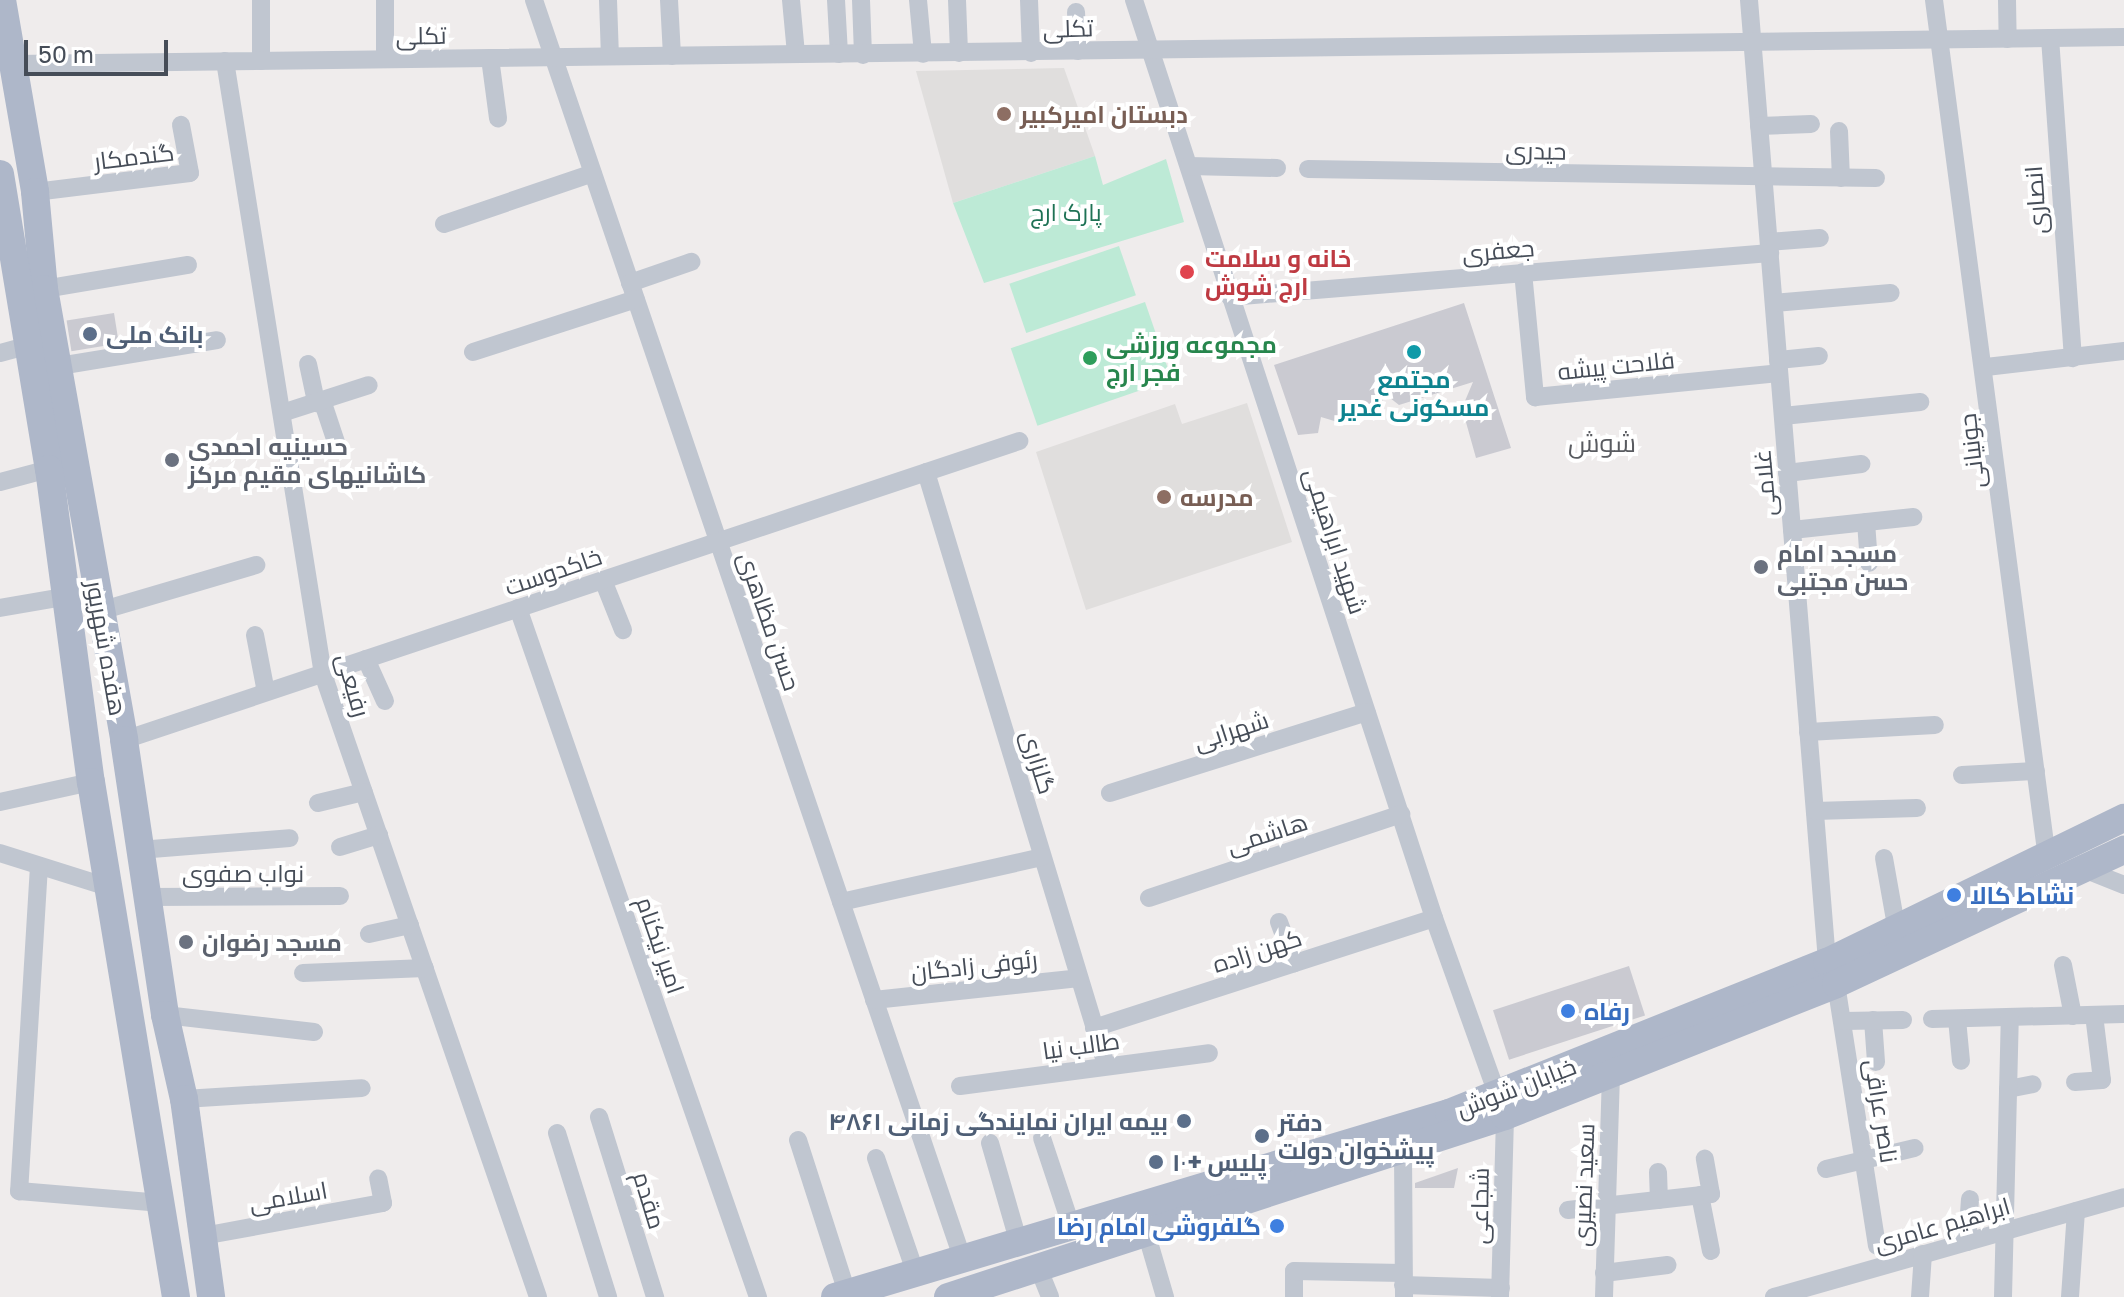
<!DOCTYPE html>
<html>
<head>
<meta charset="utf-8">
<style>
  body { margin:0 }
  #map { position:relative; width:2124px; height:1297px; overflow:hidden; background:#efecec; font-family:"Golos Text",Cairo,sans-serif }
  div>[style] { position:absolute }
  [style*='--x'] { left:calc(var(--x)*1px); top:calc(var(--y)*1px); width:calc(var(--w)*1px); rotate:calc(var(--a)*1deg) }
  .education>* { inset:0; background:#e0dedd }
  .green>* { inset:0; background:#bdead6; transform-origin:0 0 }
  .building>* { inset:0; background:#cacad1; transform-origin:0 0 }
  .minor>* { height:18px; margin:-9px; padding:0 9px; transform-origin:9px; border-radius:9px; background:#c0c6d0 }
  .primary>* { height:28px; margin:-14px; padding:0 14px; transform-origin:14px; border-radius:14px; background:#aeb7c9 }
  .dots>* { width:22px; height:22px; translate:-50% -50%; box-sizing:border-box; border:4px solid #fff; border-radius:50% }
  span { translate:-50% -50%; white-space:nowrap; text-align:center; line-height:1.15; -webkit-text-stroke:8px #fff; paint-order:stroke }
  .street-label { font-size:24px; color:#464d58 }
  .education-label { font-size:24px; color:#785e54; font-weight:700 }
  .left { translate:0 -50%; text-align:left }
  .park-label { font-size:24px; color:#1e7255 }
  .health-label { font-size:24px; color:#be3a42; font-weight:700 }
  .service-label { font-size:24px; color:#4e5e75; font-weight:700 }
  .right { translate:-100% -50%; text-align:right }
  .leisure-label { font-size:24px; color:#27864d; font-weight:700 }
  .culture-label { font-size:24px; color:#0d838f; font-weight:700 }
  .worship-label { font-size:24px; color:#5b616d; font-weight:700 }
  .shop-label { font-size:24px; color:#366cbe; font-weight:700 }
  .neighbourhood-label { font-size:26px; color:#595b60 }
  .scale { position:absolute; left:24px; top:40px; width:144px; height:36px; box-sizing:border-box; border:4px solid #464d58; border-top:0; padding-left:10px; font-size:24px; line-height:28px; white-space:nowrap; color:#464d58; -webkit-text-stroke:6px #fff; paint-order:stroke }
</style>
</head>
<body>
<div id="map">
  <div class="education">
    <div style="clip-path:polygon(1064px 68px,1095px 156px,953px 203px,916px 71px)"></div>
    <div style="clip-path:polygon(1247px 403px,1292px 542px,1086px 610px,1036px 452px,1175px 404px,1182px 424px)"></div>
  </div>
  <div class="green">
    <div style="clip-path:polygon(1095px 156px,1103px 185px,1166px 159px,1184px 222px,984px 283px,953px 203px)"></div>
    <div style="left:1119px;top:246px;width:52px;height:116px;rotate:71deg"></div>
    <div style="left:1145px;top:302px;width:82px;height:142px;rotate:71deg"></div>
  </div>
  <div class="building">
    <div style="clip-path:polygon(1464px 303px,1511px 448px,1476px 458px,1462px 408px,1473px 382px,1399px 405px,1385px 394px,1379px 411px,1341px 423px,1321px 417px,1318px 433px,1298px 435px,1274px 365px)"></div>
    <div style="left:114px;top:313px;width:31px;height:48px;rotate:81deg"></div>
    <div style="left:1629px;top:966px;width:52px;height:143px;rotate:72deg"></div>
    <div style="clip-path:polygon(1458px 1168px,1454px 1188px,1415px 1188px,1415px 1183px)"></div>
  </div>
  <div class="minor">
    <div style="--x:261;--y:0;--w:61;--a:90"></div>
    <div style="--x:385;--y:0;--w:59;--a:90"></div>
    <div style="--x:534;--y:0;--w:1328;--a:71.2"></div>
    <div style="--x:608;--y:0;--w:56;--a:88"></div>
    <div style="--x:669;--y:0;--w:56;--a:86.9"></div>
    <div style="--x:791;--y:0;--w:54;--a:84.7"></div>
    <div style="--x:836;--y:0;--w:54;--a:86.8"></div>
    <div style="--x:861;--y:0;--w:55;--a:87.9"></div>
    <div style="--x:918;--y:0;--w:54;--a:84.7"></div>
    <div style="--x:957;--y:0;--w:53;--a:87.8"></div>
    <div style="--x:1029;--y:0;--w:53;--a:87.8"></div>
    <div style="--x:1134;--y:0;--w:966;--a:71.9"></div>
    <div style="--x:1434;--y:918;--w:187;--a:70.3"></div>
    <div style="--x:1749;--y:0;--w:965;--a:85.36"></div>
    <div style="--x:1934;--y:0;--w:865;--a:82.5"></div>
    <div style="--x:2007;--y:0;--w:39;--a:89"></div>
    <div style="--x:1076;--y:12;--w:39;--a:87"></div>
    <div style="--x:2050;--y:38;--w:321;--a:85.9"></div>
    <div style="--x:490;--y:58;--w:61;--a:82.4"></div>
    <div style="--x:225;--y:61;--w:621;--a:80.92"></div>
    <div style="--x:323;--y:674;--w:659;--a:70.96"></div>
    <div style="--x:14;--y:64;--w:2110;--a:-0.73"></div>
    <div style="--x:1759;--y:126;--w:52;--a:-2.2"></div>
    <div style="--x:1839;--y:131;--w:47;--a:87.6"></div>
    <div style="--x:1189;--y:166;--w:88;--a:1.3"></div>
    <div style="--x:1308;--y:169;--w:568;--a:0.91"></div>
    <div style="--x:35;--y:192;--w:156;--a:-7"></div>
    <div style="--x:190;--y:173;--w:49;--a:-100.6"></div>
    <div style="--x:444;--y:224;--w:157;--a:-18.9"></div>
    <div style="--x:1769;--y:242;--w:51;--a:-4.5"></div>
    <div style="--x:1523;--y:272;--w:126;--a:84.5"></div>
    <div style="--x:1535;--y:397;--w:245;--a:-5.6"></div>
    <div style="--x:630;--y:283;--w:65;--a:-19"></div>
    <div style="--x:44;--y:289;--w:146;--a:-9.5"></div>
    <div style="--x:1230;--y:297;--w:542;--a:-4.66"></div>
    <div style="--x:1774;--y:303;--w:117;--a:-4.9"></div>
    <div style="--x:473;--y:352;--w:171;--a:-18"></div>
    <div style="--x:0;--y:353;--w:28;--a:-15"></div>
    <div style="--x:1778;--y:360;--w:41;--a:-5.6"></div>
    <div style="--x:308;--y:364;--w:40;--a:78"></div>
    <div style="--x:59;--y:366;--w:160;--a:-9.3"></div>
    <div style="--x:1986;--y:367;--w:139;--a:-6.6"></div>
    <div style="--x:322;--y:400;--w:44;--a:71.6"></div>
    <div style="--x:282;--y:413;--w:91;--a:-17.8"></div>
    <div style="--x:1783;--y:416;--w:138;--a:-5.8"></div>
    <div style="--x:926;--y:472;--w:620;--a:73.11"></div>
    <div style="--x:1787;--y:473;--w:75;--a:-6.9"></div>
    <div style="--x:0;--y:482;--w:51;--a:-14.9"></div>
    <div style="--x:1866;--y:522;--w:41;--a:85.8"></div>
    <div style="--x:1792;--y:530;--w:122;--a:-6.1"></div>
    <div style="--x:603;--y:580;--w:54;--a:68.2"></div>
    <div style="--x:0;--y:608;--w:65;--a:-9.8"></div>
    <div style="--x:518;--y:608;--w:730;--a:70.8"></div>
    <div style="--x:100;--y:611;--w:163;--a:-16.4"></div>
    <div style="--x:255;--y:635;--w:58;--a:79.1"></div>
    <div style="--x:366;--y:659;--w:46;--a:65.7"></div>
    <div style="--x:1808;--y:732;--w:127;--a:-3.2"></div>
    <div style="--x:124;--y:740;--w:944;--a:-18.47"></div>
    <div style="--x:1962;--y:775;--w:74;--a:-3.1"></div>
    <div style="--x:1110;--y:793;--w:269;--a:-17.5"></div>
    <div style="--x:0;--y:802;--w:93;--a:-12.4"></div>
    <div style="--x:318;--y:803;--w:47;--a:-13.4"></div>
    <div style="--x:1815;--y:811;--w:102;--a:-1.7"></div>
    <div style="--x:340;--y:847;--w:41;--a:-17.1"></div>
    <div style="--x:139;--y:850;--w:151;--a:-4.5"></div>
    <div style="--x:0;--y:853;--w:113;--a:17.5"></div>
    <div style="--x:1884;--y:858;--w:74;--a:79.9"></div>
    <div style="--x:39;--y:866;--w:326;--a:93.5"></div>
    <div style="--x:19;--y:1191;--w:143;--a:4.8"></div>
    <div style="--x:2086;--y:870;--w:41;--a:21.5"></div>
    <div style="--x:146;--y:897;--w:194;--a:-0.3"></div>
    <div style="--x:1149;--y:898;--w:266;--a:-18.4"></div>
    <div style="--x:841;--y:902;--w:206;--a:-12.6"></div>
    <div style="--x:1279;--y:922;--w:44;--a:69.9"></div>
    <div style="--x:369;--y:934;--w:42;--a:-12.4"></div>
    <div style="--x:2063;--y:965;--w:52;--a:78.9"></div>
    <div style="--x:303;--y:973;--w:122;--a:-2.3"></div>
    <div style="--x:1836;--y:984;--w:265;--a:81.1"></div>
    <div style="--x:874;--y:1000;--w:206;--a:-6.1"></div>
    <div style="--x:165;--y:1015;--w:150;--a:6.5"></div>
    <div style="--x:1932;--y:1019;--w:192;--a:-1.5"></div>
    <div style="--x:1957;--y:1019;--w:42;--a:84.6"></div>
    <div style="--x:1873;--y:1020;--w:42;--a:85.9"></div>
    <div style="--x:1843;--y:1021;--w:60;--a:-1"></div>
    <div style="--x:1094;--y:1028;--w:357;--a:-17.9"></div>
    <div style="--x:2075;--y:1082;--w:27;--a:-4"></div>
    <div style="--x:2102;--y:1080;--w:65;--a:-97"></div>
    <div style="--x:960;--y:1086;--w:251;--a:-7.5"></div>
    <div style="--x:2008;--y:1089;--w:25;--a:-11"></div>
    <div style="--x:184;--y:1099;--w:178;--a:-3.5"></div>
    <div style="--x:599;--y:1117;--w:189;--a:72.7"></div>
    <div style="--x:557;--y:1133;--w:172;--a:72.7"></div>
    <div style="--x:1042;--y:1138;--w:92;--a:71.6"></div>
    <div style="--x:798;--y:1140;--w:161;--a:72.2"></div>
    <div style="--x:990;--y:1143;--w:101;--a:73.9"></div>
    <div style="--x:1403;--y:1152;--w:145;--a:89.6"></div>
    <div style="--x:876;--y:1158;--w:120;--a:71"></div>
    <div style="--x:1826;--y:1169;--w:91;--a:-13.3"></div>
    <div style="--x:1658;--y:1172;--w:28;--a:88"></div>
    <div style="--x:1700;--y:1195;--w:57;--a:78.9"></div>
    <div style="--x:1568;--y:1210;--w:144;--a:-6.4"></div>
    <div style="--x:1711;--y:1194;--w:36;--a:-100"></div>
    <div style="--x:1146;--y:1232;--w:68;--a:73.7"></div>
    <div style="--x:203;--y:1236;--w:183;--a:-10.4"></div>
    <div style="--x:383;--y:1203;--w:25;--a:-101"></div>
    <div style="--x:1967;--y:1242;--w:43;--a:-86"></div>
    <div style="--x:1038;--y:1267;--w:32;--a:68"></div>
    <div style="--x:1604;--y:1273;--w:64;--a:-7.2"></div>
    <div style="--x:1403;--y:1285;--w:98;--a:1.8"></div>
    <div style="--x:1294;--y:1297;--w:26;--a:-90"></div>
    <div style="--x:1294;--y:1271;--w:109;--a:1.1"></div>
    <div style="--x:1500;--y:1297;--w:181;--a:-88.4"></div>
    <div style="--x:1604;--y:1297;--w:222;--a:-88.2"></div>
    <div style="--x:1774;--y:1297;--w:364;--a:-15.9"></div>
    <div style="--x:1920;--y:1297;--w:43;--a:-86"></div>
    <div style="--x:2003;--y:1297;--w:280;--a:-88.6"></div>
    <div style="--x:2070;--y:1297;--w:86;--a:-86"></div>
  </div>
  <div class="primary">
    <div style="--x:2;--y:0;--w:195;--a:80.2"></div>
    <div style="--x:35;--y:192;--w:97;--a:84.7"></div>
    <div style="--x:44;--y:289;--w:458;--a:79.9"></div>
    <div style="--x:124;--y:740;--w:278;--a:81.5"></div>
    <div style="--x:165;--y:1015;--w:86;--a:77.3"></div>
    <div style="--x:184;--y:1099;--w:200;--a:82.2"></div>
    <div style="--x:0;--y:174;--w:299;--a:80.6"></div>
    <div style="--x:49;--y:469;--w:316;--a:82.4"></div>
    <div style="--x:91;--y:782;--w:522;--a:80.63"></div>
    <div style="--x:835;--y:1297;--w:641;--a:-16.68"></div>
    <div style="--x:1449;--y:1113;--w:407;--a:-21.8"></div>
    <div style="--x:1827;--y:962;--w:330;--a:-25.9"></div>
    <div style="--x:948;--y:1297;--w:586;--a:-18"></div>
    <div style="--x:1505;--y:1116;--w:356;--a:-21.7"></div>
    <div style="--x:1836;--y:984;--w:318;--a:-25"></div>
  </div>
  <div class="dots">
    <div style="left:1004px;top:114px;background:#8d6e63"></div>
    <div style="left:1187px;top:272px;background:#e0444e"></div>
    <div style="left:90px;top:334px;background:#5c6f8a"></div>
    <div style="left:1414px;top:352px;background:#0f9aa8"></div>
    <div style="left:1090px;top:358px;background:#2e9e5b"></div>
    <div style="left:172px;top:460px;background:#6b7280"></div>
    <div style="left:1164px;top:497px;background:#8d6e63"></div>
    <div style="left:1761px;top:567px;background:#6b7280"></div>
    <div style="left:1954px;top:895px;background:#3f7fe0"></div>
    <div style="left:186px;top:942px;background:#6b7280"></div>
    <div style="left:1568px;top:1011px;background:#3f7fe0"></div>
    <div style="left:1184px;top:1121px;background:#5c6f8a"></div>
    <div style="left:1262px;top:1136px;background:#5c6f8a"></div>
    <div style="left:1156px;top:1162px;background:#5c6f8a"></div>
    <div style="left:1277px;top:1226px;background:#3f7fe0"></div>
  </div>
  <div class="street-label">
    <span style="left:1068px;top:28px;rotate:-2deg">تکلی</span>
    <span style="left:421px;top:35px;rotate:-1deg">تکلی</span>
    <span style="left:1536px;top:150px;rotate:1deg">حیدری</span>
    <span style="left:134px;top:156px;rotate:-7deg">گندمکار</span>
    <span style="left:2035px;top:200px;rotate:-94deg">انصاری</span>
    <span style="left:1498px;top:250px;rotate:-5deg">جعفری</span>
    <span style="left:1616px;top:365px;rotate:-6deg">فلاحت پیشه</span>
    <span style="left:1971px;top:451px;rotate:-97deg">جونیانی</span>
    <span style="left:1764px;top:483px;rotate:-95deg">غلامی</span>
    <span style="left:1336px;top:541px;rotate:72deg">شهید ابراهیمی</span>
    <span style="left:553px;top:571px;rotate:-19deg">خاکدوست</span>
    <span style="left:770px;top:621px;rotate:71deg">حسن مظاهری</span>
    <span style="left:107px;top:648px;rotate:80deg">هفده شهریور</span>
    <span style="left:354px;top:685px;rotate:74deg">رفیعی</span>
    <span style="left:1231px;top:730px;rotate:-18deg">شهرابی</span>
    <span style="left:1039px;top:762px;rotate:73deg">گلزاری</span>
    <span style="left:1267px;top:833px;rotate:-18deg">هاشمی</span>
    <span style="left:243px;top:873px">نواب صفوی</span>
    <span style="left:661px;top:945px;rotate:71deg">امیر نیکنام</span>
    <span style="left:1257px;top:950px;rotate:-18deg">کهن زاده</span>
    <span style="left:974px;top:965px;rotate:-6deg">رئوفی زادگان</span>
    <span style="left:1081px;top:1045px;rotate:-8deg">طالب نیا</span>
    <span style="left:1516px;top:1087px;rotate:-21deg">خیابان شوش</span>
    <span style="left:1882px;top:1111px;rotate:81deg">ناصر عراقی</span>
    <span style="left:1583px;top:1185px;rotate:-88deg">سعید نصیری</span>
    <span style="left:288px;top:1196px;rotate:-10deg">اسلامی</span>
    <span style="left:650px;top:1200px;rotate:73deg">مقدم</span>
    <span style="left:1479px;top:1206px;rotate:-89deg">شجاعی</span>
    <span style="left:1942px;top:1224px;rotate:-16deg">ابراهیم عامری</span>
  </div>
  <div class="education-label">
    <span class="left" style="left:1020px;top:114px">دبستان امیرکبیر</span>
    <span class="left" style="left:1180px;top:497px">مدرسه</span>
  </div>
  <div class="park-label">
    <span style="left:1066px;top:212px">پارک ارج</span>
  </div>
  <div class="health-label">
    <span class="left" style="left:1205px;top:272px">خانه و سلامت<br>ارج شوش</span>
  </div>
  <div class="service-label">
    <span class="left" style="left:106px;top:334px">بانک ملی</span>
    <span class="right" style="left:1168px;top:1121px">بیمه ایران نمایندگی زمانی ۴۸۶۱</span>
    <span class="left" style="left:1278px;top:1136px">دفتر<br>پیشخوان دولت</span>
    <span class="left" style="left:1172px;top:1162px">پلیس +۱۰</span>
  </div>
  <div class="leisure-label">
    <span class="left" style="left:1106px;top:358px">مجموعه ورزشی<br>فجر ارج</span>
  </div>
  <div class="culture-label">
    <span style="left:1414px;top:393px">مجتمع<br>مسکونی غدیر</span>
  </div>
  <div class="worship-label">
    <span class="left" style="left:188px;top:460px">حسینیه احمدی<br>کاشانیهای مقیم مرکز</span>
    <span class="left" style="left:1777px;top:567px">مسجد امام<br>حسن مجتبی</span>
    <span class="left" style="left:202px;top:942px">مسجد رضوان</span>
  </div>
  <div class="shop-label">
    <span class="left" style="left:1970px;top:895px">نشاط کالا</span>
    <span class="left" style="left:1584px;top:1011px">رفاه</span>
    <span class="right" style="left:1261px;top:1226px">گلفروشی امام رضا</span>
  </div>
  <div class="neighbourhood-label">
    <span style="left:1602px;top:443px">شوش</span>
  </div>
  <div class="scale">50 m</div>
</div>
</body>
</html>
